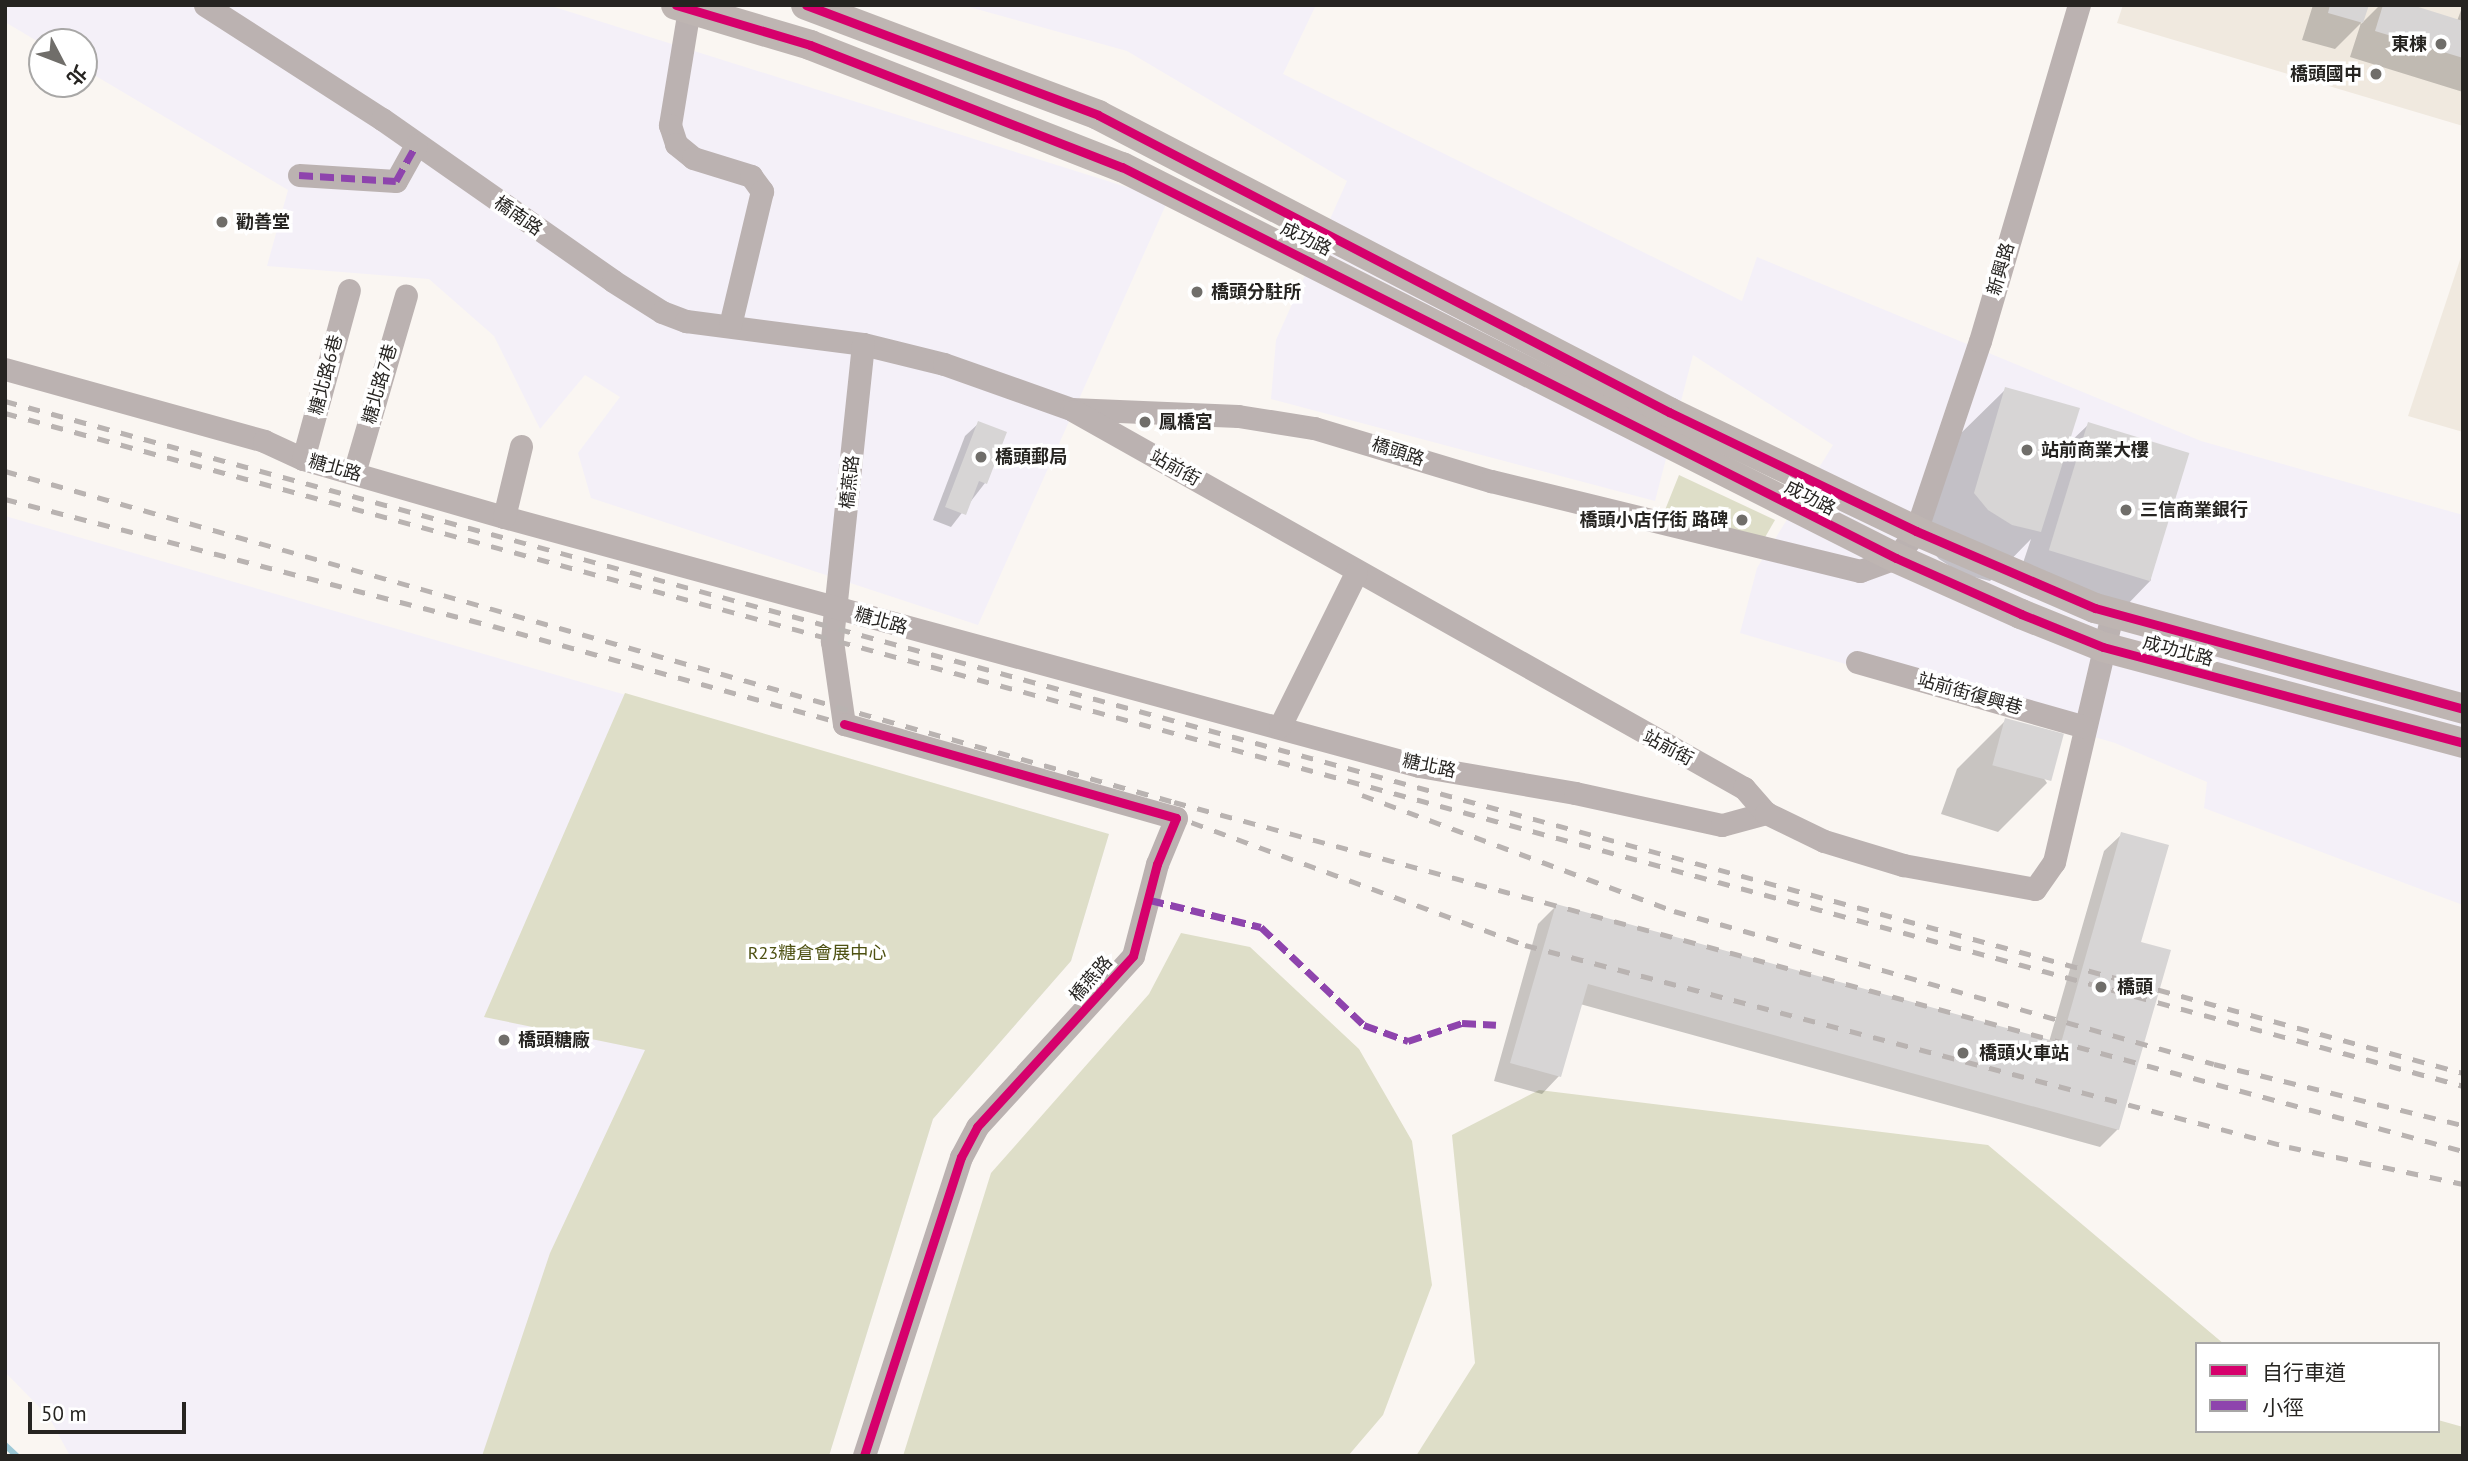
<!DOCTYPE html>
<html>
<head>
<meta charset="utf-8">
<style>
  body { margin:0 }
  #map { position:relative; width:2468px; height:1461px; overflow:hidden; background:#faf6f2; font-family:"PT Sans","Noto Sans TC",sans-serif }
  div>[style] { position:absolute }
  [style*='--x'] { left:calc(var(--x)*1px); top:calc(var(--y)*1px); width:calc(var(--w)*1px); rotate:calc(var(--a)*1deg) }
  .commercial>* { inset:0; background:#f4f0f8 }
  .built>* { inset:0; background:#f0e9df }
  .green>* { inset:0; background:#dedec8 }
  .shadow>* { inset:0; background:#0003 }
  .stream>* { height:6px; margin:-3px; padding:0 3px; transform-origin:3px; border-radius:3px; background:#9ec9d7 }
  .building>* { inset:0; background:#d7d5d5; transform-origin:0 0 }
  .minor>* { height:23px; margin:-11.5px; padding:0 11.5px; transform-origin:11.5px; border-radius:11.5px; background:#bbb2b1 }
  .major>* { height:30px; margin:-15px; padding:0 15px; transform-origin:15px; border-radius:15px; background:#beb5b2 }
  .rail>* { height:5px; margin-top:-2.5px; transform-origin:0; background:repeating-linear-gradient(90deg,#b9b3b1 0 12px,transparent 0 24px) }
  .quiet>* { height:7px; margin-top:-3.5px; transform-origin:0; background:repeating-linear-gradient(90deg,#8e44ad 0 14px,transparent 0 21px) }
  .cycleway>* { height:9px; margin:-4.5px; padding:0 4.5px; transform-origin:4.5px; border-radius:4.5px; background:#d6006c }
  .dots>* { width:19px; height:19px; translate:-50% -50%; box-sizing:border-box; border:4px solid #fff; border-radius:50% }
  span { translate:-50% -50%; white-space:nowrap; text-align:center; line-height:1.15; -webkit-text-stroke:7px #fff; paint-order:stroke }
  .poi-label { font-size:18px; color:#262421; font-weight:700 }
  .right { translate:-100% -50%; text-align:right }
  .left { translate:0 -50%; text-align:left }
  .street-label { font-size:18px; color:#262421 }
  .park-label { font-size:18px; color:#4e5112 }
  .frame { position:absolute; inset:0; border:7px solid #262421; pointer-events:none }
  .legend { position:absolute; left:2195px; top:1342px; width:245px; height:91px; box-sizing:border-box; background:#fff; border:2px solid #a8a7a6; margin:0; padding:9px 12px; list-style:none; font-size:21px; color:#262421 }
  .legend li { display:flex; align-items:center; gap:14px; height:35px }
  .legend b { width:35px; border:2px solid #a8a7a6 }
  .north { position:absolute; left:28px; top:28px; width:70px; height:70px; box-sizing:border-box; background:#fff; border:2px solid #a8a7a6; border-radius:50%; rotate:132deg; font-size:19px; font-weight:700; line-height:28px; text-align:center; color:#262421 }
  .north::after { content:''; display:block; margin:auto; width:24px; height:32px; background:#706e6a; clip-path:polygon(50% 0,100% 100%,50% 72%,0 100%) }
  .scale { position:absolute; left:28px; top:1402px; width:158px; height:32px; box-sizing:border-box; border:4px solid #262421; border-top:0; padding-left:9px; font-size:21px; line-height:24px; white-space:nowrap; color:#262421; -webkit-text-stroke:5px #fff; paint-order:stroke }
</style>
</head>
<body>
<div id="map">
  <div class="commercial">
    <div style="clip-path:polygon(5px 5px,548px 5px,1168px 200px,978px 625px,591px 498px,578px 453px,620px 397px,585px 375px,540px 429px,494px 336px,429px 279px,267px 266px,288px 190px,84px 69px,84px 42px,42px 44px,5px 22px)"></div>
    <div style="clip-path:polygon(962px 5px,1316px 5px,1283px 74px,1742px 301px,1757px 257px,2201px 441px,2463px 515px,2463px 905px,2204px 808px,2207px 782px,2115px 743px,1740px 633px,1757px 568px,1833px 445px,1693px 355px,1655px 501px,1271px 399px,1276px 340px,1347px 181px,1127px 51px)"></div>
    <div style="clip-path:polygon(5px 516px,1109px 834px,1071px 961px,933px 1119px,829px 1456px,70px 1456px,49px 1417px,5px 1372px)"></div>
  </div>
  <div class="built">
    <div style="clip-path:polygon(2123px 5px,2463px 5px,2463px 126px,2117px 23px)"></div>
    <div style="clip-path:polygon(2463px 251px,2463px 432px,2408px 416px)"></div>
  </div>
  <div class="green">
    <div style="clip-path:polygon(1679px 475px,1775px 520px,1764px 539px,1665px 510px)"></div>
    <div style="clip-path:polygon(625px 693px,1109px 834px,1071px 961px,933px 1119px,829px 1456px,482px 1456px,550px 1253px,645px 1050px,484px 1017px)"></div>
    <div style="clip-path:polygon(1181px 933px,1250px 947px,1359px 1049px,1412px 1141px,1432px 1285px,1383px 1415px,1348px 1456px,903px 1456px,991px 1173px,1149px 994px)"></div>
    <div style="clip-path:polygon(1539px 1090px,1988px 1145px,2224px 1344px,2197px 1344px,2197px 1431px,2438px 1431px,2438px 1420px,2463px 1427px,2463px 1456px,1416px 1456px,1475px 1363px,1452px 1135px)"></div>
  </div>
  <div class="shadow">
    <div style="clip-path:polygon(2313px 5px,2367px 5px,2360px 25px,2380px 5px,2406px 5px,2457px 21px,2463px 5px,2463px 92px,2350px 57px,2361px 23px,2335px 49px,2302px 40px)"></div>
    <div style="clip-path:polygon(2006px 389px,2066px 446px,2089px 424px,2151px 580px,2125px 607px,2019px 575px,2031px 539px,1990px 581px,1962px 574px,1939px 559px,1925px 543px,1956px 438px)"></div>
    <div style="clip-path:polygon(979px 423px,1005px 433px,985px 483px,951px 527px,933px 520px,965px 436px)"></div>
    <div style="clip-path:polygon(2006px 720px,2047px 783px,1998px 832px,1941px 814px,1957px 769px)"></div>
    <div style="clip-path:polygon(2122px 834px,2139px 943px,2118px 1129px,2100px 1147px,1580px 1004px,1559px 1076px,1542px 1094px,1494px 1081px,1538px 924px,1556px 906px,2049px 1042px,2104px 851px)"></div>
  </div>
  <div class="stream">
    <div style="--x:5;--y:1445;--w:16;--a:43"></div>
  </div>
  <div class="building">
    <div style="clip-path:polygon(2330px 5px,2369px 5px,2363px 23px,2328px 13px)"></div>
    <div style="clip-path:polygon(2383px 5px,2412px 5px,2463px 21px,2463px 58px,2375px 31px)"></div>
    <div style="clip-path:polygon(2005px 387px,2080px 408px,2041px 532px,2012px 525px,1988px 510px,1974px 493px)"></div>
    <div style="clip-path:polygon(978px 421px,1007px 432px,987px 484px,979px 481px,966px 515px,945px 507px)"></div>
    <div style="left:2088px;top:422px;width:106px;height:134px;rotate:17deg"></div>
    <div style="left:2005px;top:718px;width:61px;height:49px;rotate:15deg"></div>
    <div style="clip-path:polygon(2121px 832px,2169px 845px,2141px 942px,2171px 950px,2119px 1130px,1588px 984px,1561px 1077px,1510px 1063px,1556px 904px,2061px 1043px)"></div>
  </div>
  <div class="minor">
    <div style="--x:205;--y:5;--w:211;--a:32.8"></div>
    <div style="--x:382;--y:119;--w:282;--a:35"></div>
    <div style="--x:613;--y:281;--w:58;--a:32.3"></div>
    <div style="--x:662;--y:312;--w:26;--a:21"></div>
    <div style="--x:686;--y:321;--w:178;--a:7.4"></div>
    <div style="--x:863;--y:344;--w:83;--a:13.9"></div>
    <div style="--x:944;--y:364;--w:135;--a:19.5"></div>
    <div style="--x:1071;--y:409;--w:167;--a:2.4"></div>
    <div style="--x:1238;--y:416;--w:77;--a:9"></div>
    <div style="--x:1314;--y:428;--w:185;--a:16.7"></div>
    <div style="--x:1491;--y:481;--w:380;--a:13.7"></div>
    <div style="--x:1860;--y:571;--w:38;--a:-20"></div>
    <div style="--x:1896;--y:558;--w:34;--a:-53"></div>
    <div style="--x:1916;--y:531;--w:200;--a:-71.4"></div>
    <div style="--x:1980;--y:341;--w:350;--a:-73.6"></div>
    <div style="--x:689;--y:9;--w:118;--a:99.3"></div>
    <div style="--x:670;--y:125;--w:20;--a:72"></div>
    <div style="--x:676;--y:144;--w:22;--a:39"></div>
    <div style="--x:693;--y:158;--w:61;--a:17.2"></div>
    <div style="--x:751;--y:176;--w:19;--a:54"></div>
    <div style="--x:762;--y:191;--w:138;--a:103.4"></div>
    <div style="--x:299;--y:175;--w:97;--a:3.5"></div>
    <div style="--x:396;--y:181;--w:41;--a:-60.9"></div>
    <div style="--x:863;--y:344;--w:299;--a:96"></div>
    <div style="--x:832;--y:641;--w:84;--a:81.8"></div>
    <div style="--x:844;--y:724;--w:345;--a:15.8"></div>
    <div style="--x:1176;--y:818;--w:50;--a:112.4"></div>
    <div style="--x:1157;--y:864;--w:95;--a:104.6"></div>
    <div style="--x:1133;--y:956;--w:231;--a:132.4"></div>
    <div style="--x:977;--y:1127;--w:34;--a:118"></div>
    <div style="--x:961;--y:1157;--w:314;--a:108"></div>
    <div style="--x:5;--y:369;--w:269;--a:15.5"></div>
    <div style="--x:264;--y:441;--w:43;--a:24.8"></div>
    <div style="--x:303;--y:459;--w:209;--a:16.1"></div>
    <div style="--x:504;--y:517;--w:948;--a:15.22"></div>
    <div style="--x:1419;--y:766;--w:158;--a:9.8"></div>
    <div style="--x:1575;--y:793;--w:150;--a:12.3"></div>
    <div style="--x:1722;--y:825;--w:46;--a:-15.3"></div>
    <div style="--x:1074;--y:411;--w:769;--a:29.37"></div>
    <div style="--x:1744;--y:788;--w:33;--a:49"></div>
    <div style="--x:1766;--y:813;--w:64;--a:25.8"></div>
    <div style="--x:1824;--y:841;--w:83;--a:16.9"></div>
    <div style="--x:1903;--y:865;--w:134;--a:10.3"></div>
    <div style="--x:2035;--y:889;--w:33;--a:-55"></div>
    <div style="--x:2054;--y:862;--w:254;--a:-76.8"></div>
    <div style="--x:303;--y:459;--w:175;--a:-74.8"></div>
    <div style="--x:354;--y:473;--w:185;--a:-73.7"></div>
    <div style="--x:504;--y:517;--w:73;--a:-76.5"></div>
    <div style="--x:1857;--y:662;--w:234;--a:15.9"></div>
    <div style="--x:1280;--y:726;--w:171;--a:-63.6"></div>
  </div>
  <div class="major">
    <div style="--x:676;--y:5;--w:140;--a:16.6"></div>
    <div style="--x:810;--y:45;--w:335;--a:21.4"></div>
    <div style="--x:1122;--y:167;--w:867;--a:26.8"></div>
    <div style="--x:1896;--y:558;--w:137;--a:24.1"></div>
    <div style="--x:2021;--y:614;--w:88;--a:21.9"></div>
    <div style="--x:2103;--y:647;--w:373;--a:14.9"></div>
    <div style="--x:806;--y:5;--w:312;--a:20.6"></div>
    <div style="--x:1098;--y:115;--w:644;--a:27.48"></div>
    <div style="--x:1669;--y:412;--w:274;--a:25.7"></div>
    <div style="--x:1916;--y:531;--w:195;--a:23.3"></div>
    <div style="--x:2095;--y:608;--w:382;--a:15.3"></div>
  </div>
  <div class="rail">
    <div style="--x:5;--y:401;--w:2548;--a:15.29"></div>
    <div style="--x:5;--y:413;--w:2548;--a:15.31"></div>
    <div style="--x:5;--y:471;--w:1215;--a:15.81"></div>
    <div style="--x:1174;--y:802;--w:1335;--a:15.15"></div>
    <div style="--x:5;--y:499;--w:504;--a:14.59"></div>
    <div style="--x:493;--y:626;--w:702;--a:15.54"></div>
    <div style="--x:1169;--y:814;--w:379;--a:20.2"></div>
    <div style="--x:1525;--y:945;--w:790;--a:14.81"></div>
    <div style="--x:2289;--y:1147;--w:178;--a:12"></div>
    <div style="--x:1362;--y:795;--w:333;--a:20.4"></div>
    <div style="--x:1674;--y:911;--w:561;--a:15.82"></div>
    <div style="--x:2214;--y:1064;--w:256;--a:13.8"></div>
  </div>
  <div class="quiet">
    <div style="--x:299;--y:175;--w:97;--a:3.5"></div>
    <div style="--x:396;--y:181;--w:41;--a:-60.9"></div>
    <div style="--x:1150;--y:900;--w:114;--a:13.7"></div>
    <div style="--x:1261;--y:927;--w:142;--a:43.6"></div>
    <div style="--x:1364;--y:1025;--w:47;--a:20"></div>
    <div style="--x:1408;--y:1041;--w:57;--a:-18.4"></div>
    <div style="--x:1462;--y:1023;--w:34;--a:3"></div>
  </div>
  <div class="cycleway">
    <div style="--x:676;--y:5;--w:140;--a:16.6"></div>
    <div style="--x:810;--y:45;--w:335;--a:21.4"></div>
    <div style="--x:1122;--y:167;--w:867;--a:26.8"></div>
    <div style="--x:1896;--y:558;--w:137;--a:24.1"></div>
    <div style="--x:2021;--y:614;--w:88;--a:21.9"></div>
    <div style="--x:2103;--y:647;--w:373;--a:14.9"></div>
    <div style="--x:806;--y:5;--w:312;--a:20.6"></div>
    <div style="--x:1098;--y:115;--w:644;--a:27.48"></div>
    <div style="--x:1669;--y:412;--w:274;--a:25.7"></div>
    <div style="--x:1916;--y:531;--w:195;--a:23.3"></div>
    <div style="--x:2095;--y:608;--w:382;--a:15.3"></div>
    <div style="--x:844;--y:724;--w:345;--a:15.8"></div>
    <div style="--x:1176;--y:818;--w:50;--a:112.4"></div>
    <div style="--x:1157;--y:864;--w:95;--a:104.6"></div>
    <div style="--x:1133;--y:956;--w:231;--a:132.4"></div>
    <div style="--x:977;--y:1127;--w:34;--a:118"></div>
    <div style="--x:961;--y:1157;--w:314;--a:108"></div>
  </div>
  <div class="dots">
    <div style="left:2441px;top:44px;background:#706e6a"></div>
    <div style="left:2376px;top:74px;background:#706e6a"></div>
    <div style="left:222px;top:222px;background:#706e6a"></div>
    <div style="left:1197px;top:292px;background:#706e6a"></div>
    <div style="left:1145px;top:422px;background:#706e6a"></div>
    <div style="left:2027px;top:450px;background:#706e6a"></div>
    <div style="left:981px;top:457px;background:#706e6a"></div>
    <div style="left:2126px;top:510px;background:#706e6a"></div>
    <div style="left:1742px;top:520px;background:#706e6a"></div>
    <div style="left:2101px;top:987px;background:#706e6a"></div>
    <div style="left:504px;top:1040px;background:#706e6a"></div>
    <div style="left:1963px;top:1053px;background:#706e6a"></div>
  </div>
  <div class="poi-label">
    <span class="right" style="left:2427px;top:44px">東棟</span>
    <span class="right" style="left:2362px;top:74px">橋頭國中</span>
    <span class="left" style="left:236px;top:222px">勸善堂</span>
    <span class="left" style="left:1211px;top:292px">橋頭分駐所</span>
    <span class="left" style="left:1159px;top:422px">鳳橋宮</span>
    <span class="left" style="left:2041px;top:450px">站前商業大樓</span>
    <span class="left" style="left:995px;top:457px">橋頭郵局</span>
    <span class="left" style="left:2140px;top:510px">三信商業銀行</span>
    <span class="right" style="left:1728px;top:520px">橋頭小店仔街 路碑</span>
    <span class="left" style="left:2117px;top:987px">橋頭</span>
    <span class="left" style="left:518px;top:1040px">橋頭糖廠</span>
    <span class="left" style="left:1979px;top:1053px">橋頭火車站</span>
  </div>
  <div class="street-label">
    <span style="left:518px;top:216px;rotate:35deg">橋南路</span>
    <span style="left:1306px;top:239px;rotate:26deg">成功路</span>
    <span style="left:2001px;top:269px;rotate:-74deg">新興路</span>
    <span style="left:326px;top:375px;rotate:-75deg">糖北路6巷</span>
    <span style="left:380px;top:384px;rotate:-74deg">糖北路7巷</span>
    <span style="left:1398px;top:452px;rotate:18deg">橋頭路</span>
    <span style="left:335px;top:468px;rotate:16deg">糖北路</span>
    <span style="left:1175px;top:468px;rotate:29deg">站前街</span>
    <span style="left:850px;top:482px;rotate:-84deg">橋燕路</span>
    <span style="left:1810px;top:498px;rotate:27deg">成功路</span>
    <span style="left:881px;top:621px;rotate:16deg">糖北路</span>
    <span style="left:2178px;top:651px;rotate:15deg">成功北路</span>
    <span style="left:1970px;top:694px;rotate:16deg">站前街復興巷</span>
    <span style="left:1668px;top:748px;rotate:28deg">站前街</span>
    <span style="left:1429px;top:766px;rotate:12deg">糖北路</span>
    <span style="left:1091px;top:979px;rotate:-49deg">橋燕路</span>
  </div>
  <div class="park-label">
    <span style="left:817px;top:953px">R23糖倉會展中心</span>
  </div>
  <div class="frame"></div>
  <ul class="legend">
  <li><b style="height:9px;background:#d6006c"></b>自行車道</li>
  <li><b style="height:9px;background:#8e44ad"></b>小徑</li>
  </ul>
  <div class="north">北</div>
  <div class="scale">50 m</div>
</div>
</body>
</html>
